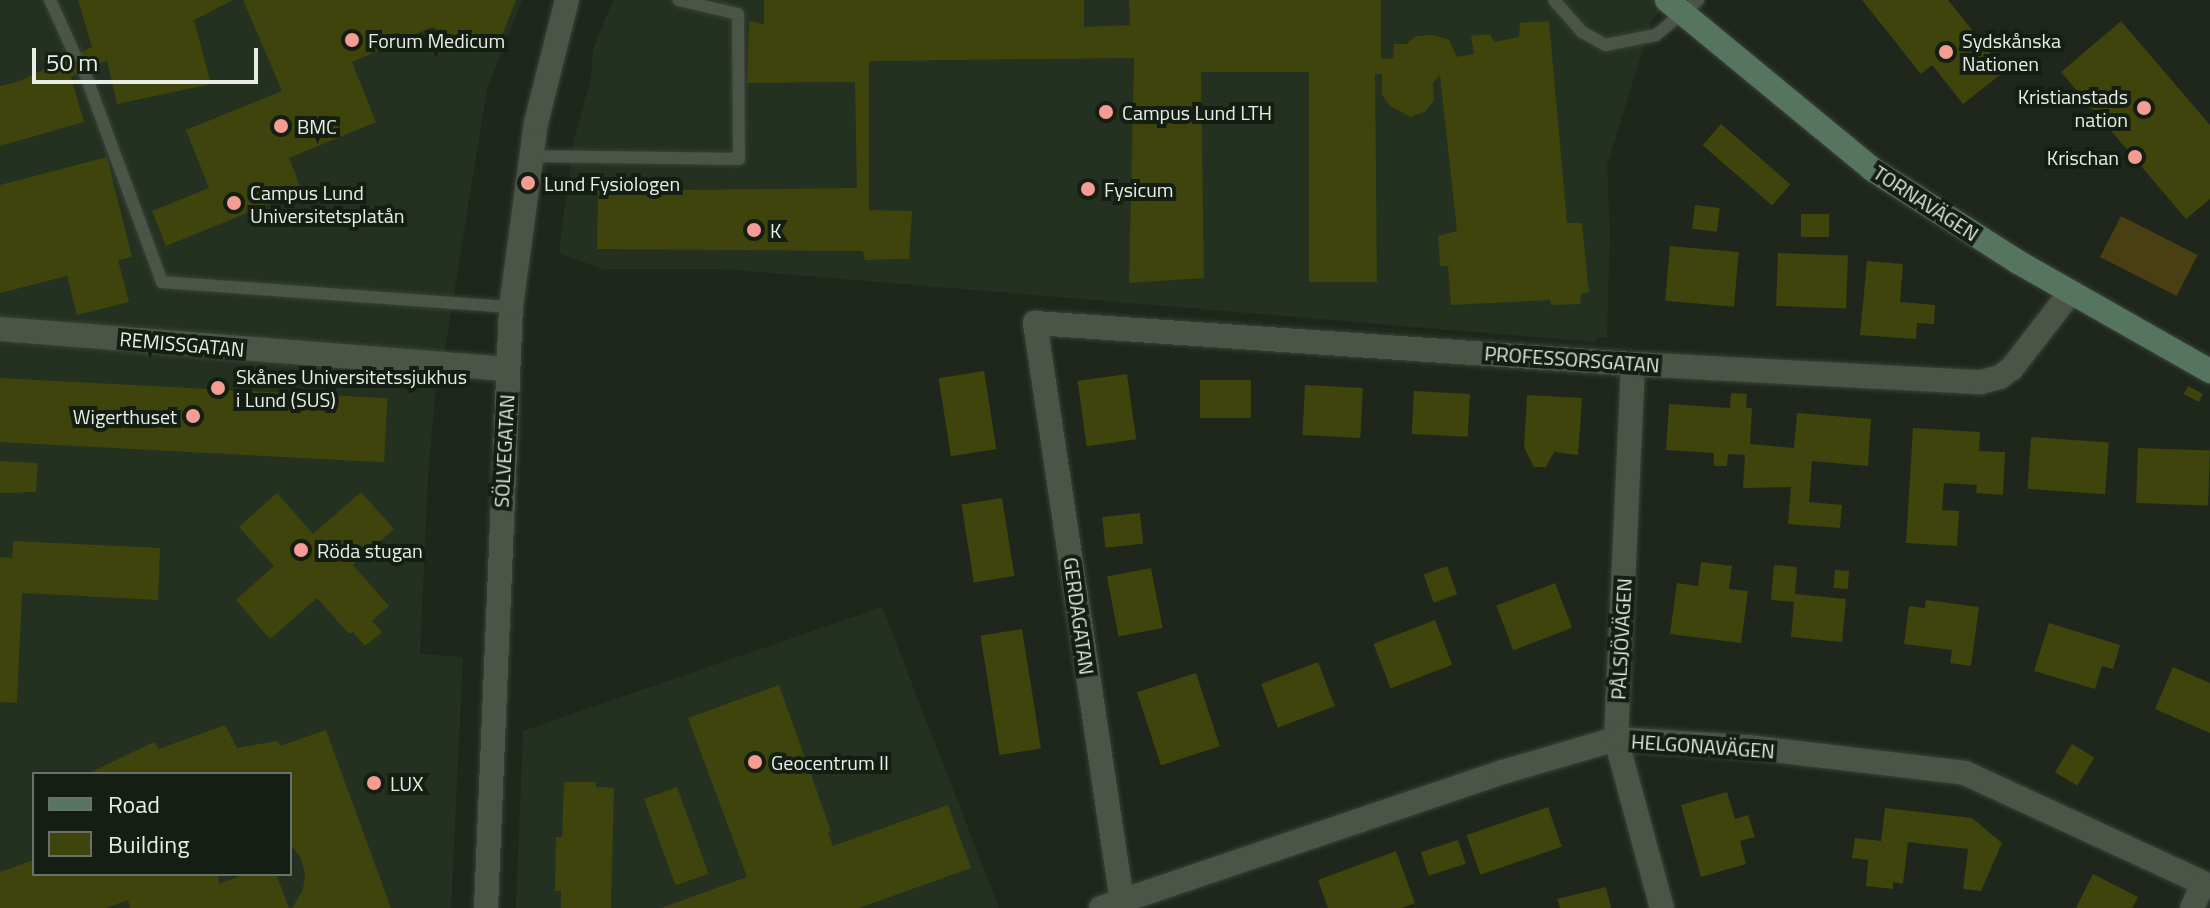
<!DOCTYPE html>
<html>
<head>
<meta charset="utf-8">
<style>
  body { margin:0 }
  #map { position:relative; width:2210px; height:908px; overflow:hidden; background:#1f271c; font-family:"Titillium Web",sans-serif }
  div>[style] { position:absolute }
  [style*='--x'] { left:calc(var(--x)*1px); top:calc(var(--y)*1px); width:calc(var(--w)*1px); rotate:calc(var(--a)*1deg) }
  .built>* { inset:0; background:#243120 }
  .green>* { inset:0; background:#4a3e13; transform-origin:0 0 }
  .building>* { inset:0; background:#3e440b; transform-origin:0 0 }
  .roads { filter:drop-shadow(0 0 2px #394138) drop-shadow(0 0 2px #394138) }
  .lane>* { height:12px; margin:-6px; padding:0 6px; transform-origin:6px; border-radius:6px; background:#4a5447 }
  .street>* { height:24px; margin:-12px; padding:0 12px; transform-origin:12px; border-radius:12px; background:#4a5447 }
  .secondary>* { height:24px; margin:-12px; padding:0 12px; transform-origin:12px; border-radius:12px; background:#567560 }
  .dots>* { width:22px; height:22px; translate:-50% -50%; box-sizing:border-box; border:4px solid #151e13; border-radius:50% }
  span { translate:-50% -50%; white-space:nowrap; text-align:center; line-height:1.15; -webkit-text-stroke:8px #151e13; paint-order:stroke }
  .poi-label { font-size:20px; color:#e8eee7 }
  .left { translate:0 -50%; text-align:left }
  .right { translate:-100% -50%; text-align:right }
  .street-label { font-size:20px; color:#e8eee7 }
  .legend { position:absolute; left:32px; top:772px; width:260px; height:104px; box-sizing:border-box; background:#151e13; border:2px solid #697168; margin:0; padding:10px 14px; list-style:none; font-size:24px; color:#e8eee7 }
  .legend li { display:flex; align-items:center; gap:16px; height:40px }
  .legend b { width:40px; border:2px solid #697168 }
  .scale { position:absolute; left:32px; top:48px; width:226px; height:36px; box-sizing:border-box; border:4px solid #e8eee7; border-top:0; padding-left:10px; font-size:24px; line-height:28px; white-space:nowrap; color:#e8eee7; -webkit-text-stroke:6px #151e13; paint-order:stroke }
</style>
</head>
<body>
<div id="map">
  <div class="built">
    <div style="clip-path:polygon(evenodd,0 0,522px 0,487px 89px,443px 362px,438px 362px,428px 475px,420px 654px,463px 657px,451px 908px,0 908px,0 0,34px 774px,290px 774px,290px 874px,34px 874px,34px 774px)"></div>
    <div style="clip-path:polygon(613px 0,1670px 0,1652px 20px,1607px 165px,1610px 231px,1607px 338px,1596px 337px,1595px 342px,723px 269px,602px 269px,559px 253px,573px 144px,591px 79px,593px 49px)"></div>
    <div style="clip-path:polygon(882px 607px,999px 908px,516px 908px,523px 731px)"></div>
  </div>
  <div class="green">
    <div style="left:2121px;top:216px;width:86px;height:46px;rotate:27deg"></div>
  </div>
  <div class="building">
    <div style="clip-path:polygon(78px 0,233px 0,194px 20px,211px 84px,117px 104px,107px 60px,71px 77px,84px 122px,0 146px,0 86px,20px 81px,92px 47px)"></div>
    <div style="clip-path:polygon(243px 0,516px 0,495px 53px,432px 27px,352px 62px,376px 122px,289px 158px,302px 191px,166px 246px,152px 211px,209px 188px,186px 130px,282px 91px)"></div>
    <div style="clip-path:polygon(764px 0,1084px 0,1084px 27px,1130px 25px,1129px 0,1381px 0,1381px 59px,1393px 58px,1394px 44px,1406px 44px,1416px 36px,1434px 35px,1449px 40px,1457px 57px,1474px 54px,1471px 36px,1490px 34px,1494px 42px,1519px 37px,1520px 23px,1549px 21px,1567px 223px,1582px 223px,1589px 292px,1581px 294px,1580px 304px,1551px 305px,1550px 300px,1451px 305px,1448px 266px,1440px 266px,1438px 236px,1457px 231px,1440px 75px,1433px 83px,1434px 100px,1426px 111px,1411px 117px,1390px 106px,1382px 95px,1382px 74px,1375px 74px,1377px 282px,1309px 282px,1309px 72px,1201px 72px,1204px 278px,1129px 283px,1134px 58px,869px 61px,869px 210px,912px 211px,909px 259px,865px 260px,863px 251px,597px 249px,598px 191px,857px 188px,855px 82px,747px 83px,749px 21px,764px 24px)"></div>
    <div style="clip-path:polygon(1862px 0,1948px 0,2005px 71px,1963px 104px,1932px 65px,1921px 74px)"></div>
    <div style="clip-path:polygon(2121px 21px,2210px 125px,2210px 199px,2186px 219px,2061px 72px)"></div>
    <div style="left:1721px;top:124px;width:92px;height:28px;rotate:41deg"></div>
    <div style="clip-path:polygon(107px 157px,132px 257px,118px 260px,129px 302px,77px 315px,67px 276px,0 293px,0 185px)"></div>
    <div style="left:1695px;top:205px;width:25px;height:24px;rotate:7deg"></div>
    <div style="left:1801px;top:214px;width:28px;height:23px"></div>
    <div style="left:1670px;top:246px;width:69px;height:55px;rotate:5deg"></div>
    <div style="left:1778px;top:253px;width:70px;height:53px;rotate:2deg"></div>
    <div style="clip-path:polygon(1867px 261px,1903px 264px,1900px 302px,1935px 305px,1934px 324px,1917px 323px,1916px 339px,1860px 335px)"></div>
    <div style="left:984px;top:371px;width:79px;height:46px;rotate:81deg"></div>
    <div style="left:1127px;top:374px;width:66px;height:50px;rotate:82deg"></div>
    <div style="left:0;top:378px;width:388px;height:64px;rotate:3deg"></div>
    <div style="left:1200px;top:380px;width:51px;height:38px"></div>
    <div style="left:1305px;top:385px;width:58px;height:50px;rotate:3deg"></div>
    <div style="left:2188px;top:386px;width:17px;height:9px;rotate:28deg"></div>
    <div style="left:1414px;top:391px;width:56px;height:43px;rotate:3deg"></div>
    <div style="clip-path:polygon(1731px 393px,1747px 394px,1746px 408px,1752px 408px,1750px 444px,1794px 448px,1797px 413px,1871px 419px,1868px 466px,1812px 461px,1809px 502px,1842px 505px,1840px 528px,1788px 524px,1791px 487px,1743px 488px,1745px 455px,1728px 454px,1727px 466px,1714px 466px,1714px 453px,1666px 450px,1669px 404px,1730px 408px)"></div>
    <div style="clip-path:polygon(1527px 395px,1582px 398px,1578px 455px,1554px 452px,1546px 467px,1534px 467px,1524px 447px)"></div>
    <div style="clip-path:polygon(1913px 428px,1980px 432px,1979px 451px,2005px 452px,2003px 495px,1976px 493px,1977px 485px,1944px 483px,1942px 510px,1959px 511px,1957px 546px,1906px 543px)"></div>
    <div style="left:2031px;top:437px;width:78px;height:52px;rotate:4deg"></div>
    <div style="left:2138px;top:448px;width:72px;height:55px;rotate:2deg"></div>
    <div style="clip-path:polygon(0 461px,38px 463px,36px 492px,0 493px)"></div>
    <div style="clip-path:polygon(361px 492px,394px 529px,353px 565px,389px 606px,372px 621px,382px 632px,365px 646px,353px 632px,349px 634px,317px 598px,270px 639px,236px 600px,274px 566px,239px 527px,277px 493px,313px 534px)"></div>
    <div style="left:1002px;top:498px;width:79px;height:41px;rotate:81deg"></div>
    <div style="left:1140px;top:513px;width:31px;height:38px;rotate:84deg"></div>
    <div style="clip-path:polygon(13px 541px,160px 548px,158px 600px,22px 593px,17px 703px,0 702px,0 557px,12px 558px)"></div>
    <div style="clip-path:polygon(1701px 562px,1732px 566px,1729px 589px,1748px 591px,1741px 643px,1670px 634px,1677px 583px,1698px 586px)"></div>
    <div style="clip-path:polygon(1774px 565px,1797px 567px,1795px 594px,1846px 599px,1842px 642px,1791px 637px,1794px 602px,1771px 600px)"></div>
    <div style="left:1447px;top:566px;width:30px;height:25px;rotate:70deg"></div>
    <div style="left:1151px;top:568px;width:61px;height:45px;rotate:79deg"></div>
    <div style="left:1835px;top:570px;width:14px;height:18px;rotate:4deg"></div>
    <div style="left:1555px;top:583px;width:48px;height:63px;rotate:69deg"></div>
    <div style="clip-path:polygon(1926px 600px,1979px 607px,1971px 666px,1950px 663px,1952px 650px,1904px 644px,1909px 606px,1925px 608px)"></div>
    <div style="left:1435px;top:620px;width:48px;height:66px;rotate:69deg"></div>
    <div style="clip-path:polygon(2049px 623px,2120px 645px,2113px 669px,2102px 666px,2095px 689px,2034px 671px)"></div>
    <div style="left:1022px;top:629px;width:121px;height:42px;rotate:81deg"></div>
    <div style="left:1318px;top:662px;width:47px;height:61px;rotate:69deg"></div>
    <div style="clip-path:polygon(2173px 667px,2210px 683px,2210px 733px,2155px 709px)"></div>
    <div style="left:1196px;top:673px;width:77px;height:62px;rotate:72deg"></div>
    <div style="clip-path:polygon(779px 685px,831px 831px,828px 832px,833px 846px,948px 805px,971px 868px,859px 908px,661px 908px,747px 877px,688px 718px)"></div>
    <div style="clip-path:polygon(225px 725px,237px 748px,278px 741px,280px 746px,326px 730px,391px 908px,292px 908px,303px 890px,305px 874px,301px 858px,290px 844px,290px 774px,87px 774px,154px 742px,159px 749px)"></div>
    <div style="left:2072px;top:744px;width:26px;height:33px;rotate:31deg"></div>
    <div style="clip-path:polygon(564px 782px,596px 782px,596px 787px,614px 788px,611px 908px,561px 908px,561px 891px,555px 891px,556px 837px,562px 837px)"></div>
    <div style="left:677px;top:787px;width:92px;height:35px;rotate:70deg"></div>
    <div style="clip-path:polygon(1727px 792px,1735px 819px,1748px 815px,1755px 837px,1740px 841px,1746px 864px,1701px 877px,1681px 805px)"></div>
    <div style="left:1548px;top:807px;width:42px;height:86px;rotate:71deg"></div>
    <div style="clip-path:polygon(1885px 808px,1972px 818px,2002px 843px,1981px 891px,1963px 889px,1968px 849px,1908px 842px,1903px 884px,1893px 882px,1893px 889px,1866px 886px,1868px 860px,1852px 858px,1855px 838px,1881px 841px)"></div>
    <div style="left:1458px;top:840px;width:25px;height:39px;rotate:72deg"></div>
    <div style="clip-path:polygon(1396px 851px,1415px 903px,1402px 908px,1328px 908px,1318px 880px)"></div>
    <div style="clip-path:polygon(34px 860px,34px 874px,218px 874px,219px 884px,245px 874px,276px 874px,289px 908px,130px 908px,128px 900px,106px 908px,0 908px,0 872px)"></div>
    <div style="clip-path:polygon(2093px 874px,2138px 897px,2132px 908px,2076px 908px)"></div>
    <div style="clip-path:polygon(1606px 887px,1611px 908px,1560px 908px,1557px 899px)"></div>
  </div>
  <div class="roads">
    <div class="lane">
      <div style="--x:50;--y:0;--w:60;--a:65.6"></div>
      <div style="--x:1554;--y:0;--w:43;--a:48.8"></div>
      <div style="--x:1582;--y:32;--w:26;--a:29"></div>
      <div style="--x:1605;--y:45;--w:52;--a:-11.1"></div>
      <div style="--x:1656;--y:35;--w:55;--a:-39.8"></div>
      <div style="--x:84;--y:71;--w:225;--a:69.7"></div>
      <div style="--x:162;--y:282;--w:350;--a:4.1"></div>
      <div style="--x:532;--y:156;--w:207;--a:0.8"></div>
      <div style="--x:739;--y:159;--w:145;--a:-90.4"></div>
      <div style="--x:738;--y:14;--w:61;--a:-166.7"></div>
    </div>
    <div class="street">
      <div style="--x:0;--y:329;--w:509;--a:4.51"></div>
      <div style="--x:1633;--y:364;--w:375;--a:92.6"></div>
      <div style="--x:1616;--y:739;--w:175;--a:74.8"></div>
      <div style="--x:486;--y:908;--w:602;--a:-87.62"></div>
      <div style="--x:511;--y:307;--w:186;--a:-82.3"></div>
      <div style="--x:536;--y:123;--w:127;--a:-75.9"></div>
      <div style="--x:1101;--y:908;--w:424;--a:-18.7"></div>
      <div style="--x:1503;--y:772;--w:118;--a:-16.3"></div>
      <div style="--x:1616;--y:739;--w:132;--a:3.5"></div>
      <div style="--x:1748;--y:747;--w:219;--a:6.8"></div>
      <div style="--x:1965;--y:773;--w:270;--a:24.8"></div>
      <div style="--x:1123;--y:908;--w:592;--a:-98.55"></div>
      <div style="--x:1035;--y:323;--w:599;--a:3.92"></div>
      <div style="--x:1633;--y:364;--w:348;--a:3"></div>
      <div style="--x:1981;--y:382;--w:20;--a:-15"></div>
      <div style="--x:2000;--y:377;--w:15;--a:-37"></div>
      <div style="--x:2012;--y:368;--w:95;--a:-52.3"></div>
      <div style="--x:2192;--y:908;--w:27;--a:-66"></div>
    </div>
    <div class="secondary">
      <div style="--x:1667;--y:0;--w:266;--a:39.5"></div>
      <div style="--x:1872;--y:169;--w:173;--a:32.5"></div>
      <div style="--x:2018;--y:262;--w:221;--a:29.6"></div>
    </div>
  </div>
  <div class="dots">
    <div style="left:352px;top:40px;background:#f59c94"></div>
    <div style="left:1946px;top:52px;background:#f59c94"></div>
    <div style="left:2144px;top:108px;background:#f59c94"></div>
    <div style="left:1106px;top:112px;background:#f59c94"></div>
    <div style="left:281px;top:126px;background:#f59c94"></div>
    <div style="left:2135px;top:157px;background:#f59c94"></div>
    <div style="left:528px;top:183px;background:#f59c94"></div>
    <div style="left:1088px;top:189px;background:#f59c94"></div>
    <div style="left:234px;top:203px;background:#f59c94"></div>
    <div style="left:754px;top:230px;background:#f59c94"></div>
    <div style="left:218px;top:388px;background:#f59c94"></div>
    <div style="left:193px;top:416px;background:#f59c94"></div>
    <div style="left:301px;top:550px;background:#f59c94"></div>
    <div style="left:755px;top:762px;background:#f59c94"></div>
    <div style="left:374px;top:783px;background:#f59c94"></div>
  </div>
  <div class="poi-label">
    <span class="left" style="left:368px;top:40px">Forum Medicum</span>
    <span class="left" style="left:1962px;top:52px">Sydskånska<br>Nationen</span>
    <span class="right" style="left:2128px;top:108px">Kristianstads<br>nation</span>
    <span class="left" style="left:1122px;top:112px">Campus Lund LTH</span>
    <span class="left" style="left:297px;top:126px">BMC</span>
    <span class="right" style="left:2119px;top:157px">Krischan</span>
    <span class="left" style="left:544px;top:183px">Lund Fysiologen</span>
    <span class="left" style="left:1104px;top:189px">Fysicum</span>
    <span class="left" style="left:250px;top:204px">Campus Lund<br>Universitetsplatån</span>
    <span class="left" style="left:770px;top:230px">K</span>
    <span class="left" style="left:236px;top:388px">Skånes Universitetssjukhus<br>i Lund (SUS)</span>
    <span class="right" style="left:177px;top:416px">Wigerthuset</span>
    <span class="left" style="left:317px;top:550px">Röda stugan</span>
    <span class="left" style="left:771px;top:762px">Geocentrum II</span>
    <span class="left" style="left:390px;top:783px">LUX</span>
  </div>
  <div class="street-label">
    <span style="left:1926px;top:203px;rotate:33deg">TORNAVÄGEN</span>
    <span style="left:182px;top:344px;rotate:5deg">REMISSGATAN</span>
    <span style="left:1572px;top:359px;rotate:4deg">PROFESSORSGATAN</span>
    <span style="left:504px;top:451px;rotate:-87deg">SÖLVEGATAN</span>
    <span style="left:1079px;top:616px;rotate:82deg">GERDAGATAN</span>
    <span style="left:1621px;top:639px;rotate:-87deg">PÅLSJÖVÄGEN</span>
    <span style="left:1703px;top:746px;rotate:4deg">HELGONAVÄGEN</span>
  </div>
  <ul class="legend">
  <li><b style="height:10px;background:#567560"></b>Road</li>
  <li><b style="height:22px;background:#3e440b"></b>Building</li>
  </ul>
  <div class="scale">50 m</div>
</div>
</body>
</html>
